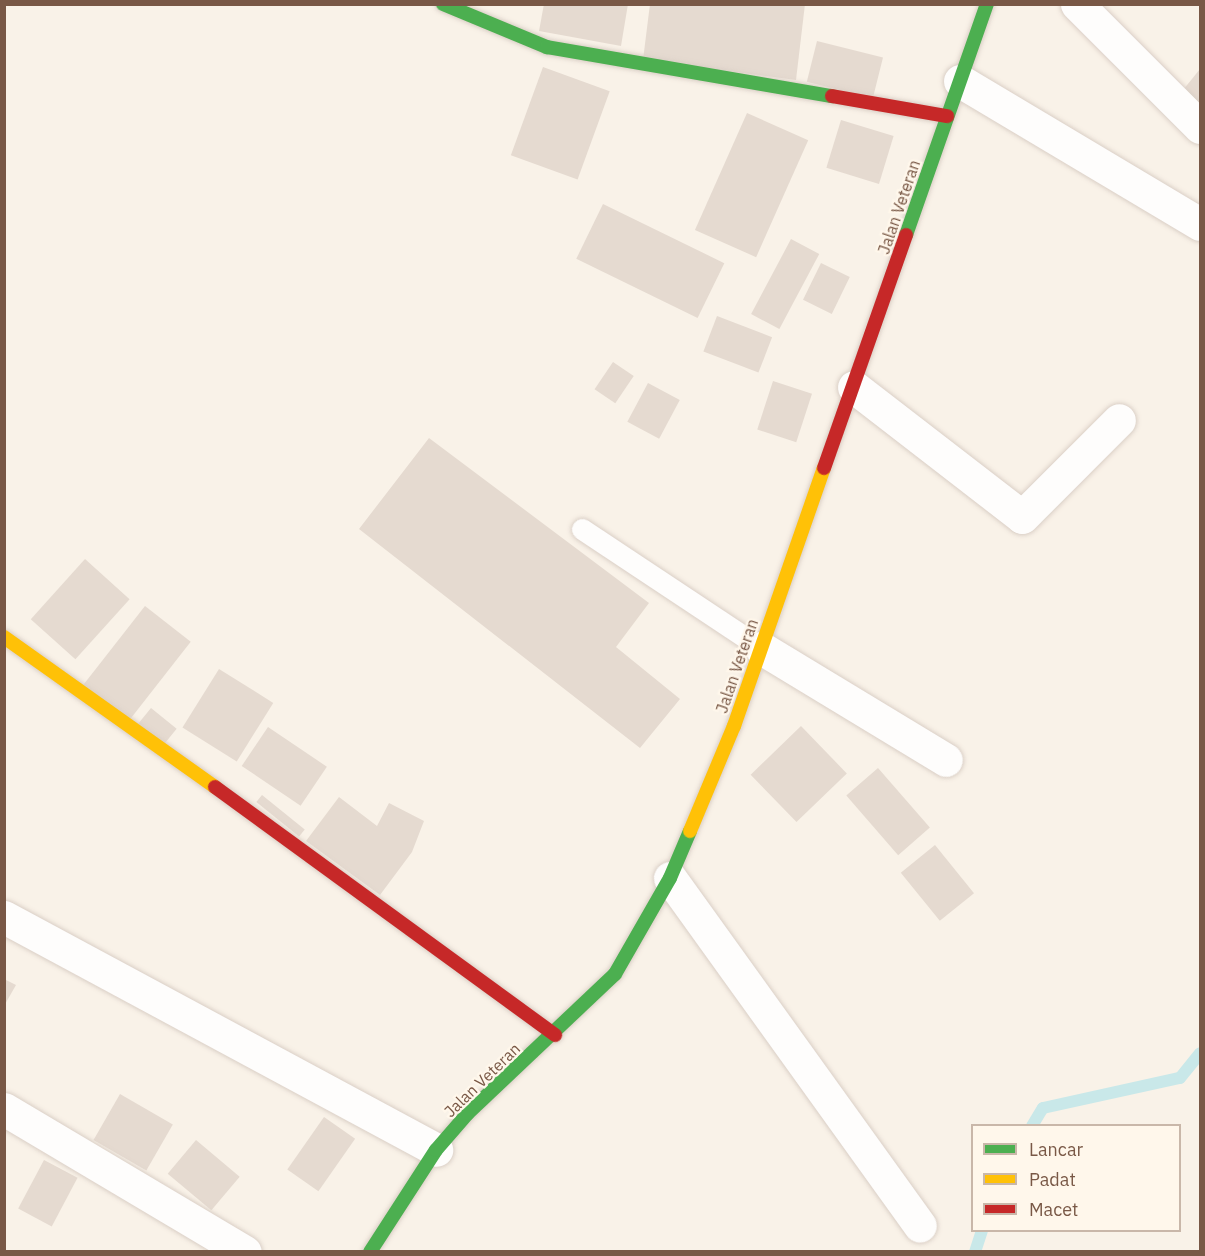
<!DOCTYPE html>
<html>
<head>
<meta charset="utf-8">
<style>
  body { margin:0 }
  #map { position:relative; width:1205px; height:1256px; overflow:hidden; background:#f9f2e8; font-family:"IBM Plex Sans",sans-serif }
  div>[style] { position:absolute }
  [style*='--x'] { left:calc(var(--x)*1px); top:calc(var(--y)*1px); width:calc(var(--w)*1px); rotate:calc(var(--a)*1deg) }
  .stream>* { height:12px; margin:-6px; padding:0 6px; transform-origin:6px; border-radius:6px; background:#c9e8e9 }
  .building>* { inset:0; background:#e5dad0; transform-origin:0 0 }
  .roads { filter:drop-shadow(0 0 2px #dacfc6) drop-shadow(0 0 2px #dacfc6) }
  .lane>* { height:21px; margin:-10.5px; padding:0 10.5px; transform-origin:10.5px; border-radius:10.5px; background:#fefdfc }
  .street>* { height:33px; margin:-16.5px; padding:0 16.5px; transform-origin:16.5px; border-radius:16.5px; background:#fefdfc }
  .fast>* { height:14px; margin:-7px; padding:0 7px; transform-origin:7px; border-radius:7px; background:#4caf50 }
  .slow>* { height:14px; margin:-7px; padding:0 7px; transform-origin:7px; border-radius:7px; background:#ffc107 }
  .jam>* { height:14px; margin:-7px; padding:0 7px; transform-origin:7px; border-radius:7px; background:#c62828 }
  span { translate:-50% -50%; white-space:nowrap; text-align:center; line-height:1.15; -webkit-text-stroke:4.5px #fff7eb; paint-order:stroke }
  .street-label { font-size:16px; color:#795846 }
  .frame { position:absolute; inset:0; border:6px solid #795846; pointer-events:none }
  .legend { position:absolute; left:971px; top:1124px; width:210px; height:108px; box-sizing:border-box; background:#fff7eb; border:2px solid #c9b7a9; margin:0; padding:8px 10px; list-style:none; font-size:18px; color:#795846 }
  .legend li { display:flex; align-items:center; gap:12px; height:30px }
  .legend b { width:30px; border:2px solid #c9b7a9 }
</style>
</head>
<body>
<div id="map">
  <div class="stream">
    <div style="--x:1032;--y:1126;--w:21;--a:-59"></div>
    <div style="--x:1043;--y:1108;--w:140;--a:-12.4"></div>
    <div style="--x:1180;--y:1078;--w:32;--a:-51"></div>
    <div style="--x:975;--y:1252;--w:23;--a:-72"></div>
  </div>
  <div class="building">
    <div style="clip-path:polygon(544px 4px,628px 4px,621px 46px,539px 31px)"></div>
    <div style="clip-path:polygon(650px 4px,805px 4px,796px 80px,643px 60px)"></div>
    <div style="left:817px;top:41px;width:68px;height:42px;rotate:14deg"></div>
    <div style="left:543px;top:67px;width:71px;height:94px;rotate:20deg"></div>
    <div style="clip-path:polygon(1200px 69px,1200px 113px,1179px 95px)"></div>
    <div style="left:747px;top:113px;width:67px;height:128px;rotate:24deg"></div>
    <div style="left:841px;top:120px;width:55px;height:50px;rotate:17deg"></div>
    <div style="left:603px;top:204px;width:135px;height:61px;rotate:26deg"></div>
    <div style="left:791px;top:239px;width:32px;height:85px;rotate:28deg"></div>
    <div style="left:821px;top:263px;width:32px;height:41px;rotate:26deg"></div>
    <div style="left:717px;top:316px;width:59px;height:38px;rotate:21deg"></div>
    <div style="left:613px;top:362px;width:25px;height:33px;rotate:34deg"></div>
    <div style="left:773px;top:381px;width:41px;height:51px;rotate:18deg"></div>
    <div style="left:648px;top:383px;width:36px;height:44px;rotate:28deg"></div>
    <div style="clip-path:polygon(429px 438px,649px 603px,616px 647px,680px 699px,640px 748px,359px 529px)"></div>
    <div style="left:85px;top:559px;width:60px;height:81px;rotate:42deg"></div>
    <div style="left:145px;top:606px;width:58px;height:101px;rotate:38deg"></div>
    <div style="left:219px;top:669px;width:64px;height:69px;rotate:32deg"></div>
    <div style="left:151px;top:708px;width:33px;height:21px;rotate:39deg"></div>
    <div style="left:801px;top:726px;width:66px;height:70px;rotate:46deg"></div>
    <div style="left:268px;top:727px;width:71px;height:47px;rotate:34deg"></div>
    <div style="left:878px;top:768px;width:79px;height:42px;rotate:49deg"></div>
    <div style="left:262px;top:795px;width:55px;height:9px;rotate:39deg"></div>
    <div style="clip-path:polygon(339px 797px,377px 826px,389px 803px,424px 821px,412px 852px,380px 895px,306px 841px)"></div>
    <div style="left:935px;top:845px;width:62px;height:44px;rotate:51deg"></div>
    <div style="clip-path:polygon(4px 979px,16px 985px,4px 1006px)"></div>
    <div style="left:120px;top:1094px;width:61px;height:53px;rotate:30deg"></div>
    <div style="left:324px;top:1117px;width:38px;height:64px;rotate:35deg"></div>
    <div style="left:196px;top:1140px;width:57px;height:44px;rotate:40deg"></div>
    <div style="left:44px;top:1160px;width:38px;height:55px;rotate:28deg"></div>
  </div>
  <div class="roads">
    <div class="lane">
      <div style="--x:582;--y:529;--w:215;--a:33.6"></div>
    </div>
    <div class="street">
      <div style="--x:1077;--y:4;--w:174;--a:45"></div>
      <div style="--x:960;--y:81;--w:279;--a:30.8"></div>
      <div style="--x:854;--y:387;--w:212;--a:37.7"></div>
      <div style="--x:1022;--y:517;--w:137;--a:-45"></div>
      <div style="--x:761;--y:648;--w:216;--a:31.2"></div>
      <div style="--x:670;--y:878;--w:428;--a:54.3"></div>
      <div style="--x:4;--y:917;--w:491;--a:28.3"></div>
      <div style="--x:4;--y:1109;--w:280;--a:30.7"></div>
    </div>
    <div class="fast">
      <div style="--x:443;--y:4;--w:113;--a:22.5"></div>
      <div style="--x:547;--y:47;--w:289;--a:9.8"></div>
      <div style="--x:906;--y:235;--w:245;--a:-70.7"></div>
      <div style="--x:370;--y:1252;--w:121;--a:-57.1"></div>
      <div style="--x:436;--y:1150;--w:49;--a:-49.1"></div>
      <div style="--x:468;--y:1113;--w:202;--a:-43.4"></div>
      <div style="--x:615;--y:974;--w:111;--a:-60.2"></div>
      <div style="--x:670;--y:878;--w:51;--a:-66.9"></div>
    </div>
    <div class="slow">
      <div style="--x:4;--y:637;--w:259;--a:35.4"></div>
      <div style="--x:690;--y:831;--w:114;--a:-67.3"></div>
      <div style="--x:734;--y:726;--w:273;--a:-70.8"></div>
    </div>
    <div class="jam">
      <div style="--x:832;--y:96;--w:117;--a:9.9"></div>
      <div style="--x:824;--y:468;--w:247;--a:-70.6"></div>
      <div style="--x:215;--y:787;--w:421;--a:36.1"></div>
    </div>
  </div>
  <div class="street-label">
    <span style="left:899px;top:207px;rotate:-71deg">Jalan Veteran</span>
    <span style="left:737px;top:666px;rotate:-71deg">Jalan Veteran</span>
    <span style="left:482px;top:1080px;rotate:-44deg">Jalan Veteran</span>
  </div>
  <div class="frame"></div>
  <ul class="legend">
  <li><b style="height:8px;background:#4caf50"></b>Lancar</li>
  <li><b style="height:8px;background:#ffc107"></b>Padat</li>
  <li><b style="height:8px;background:#c62828"></b>Macet</li>
  </ul>
</div>
</body>
</html>
